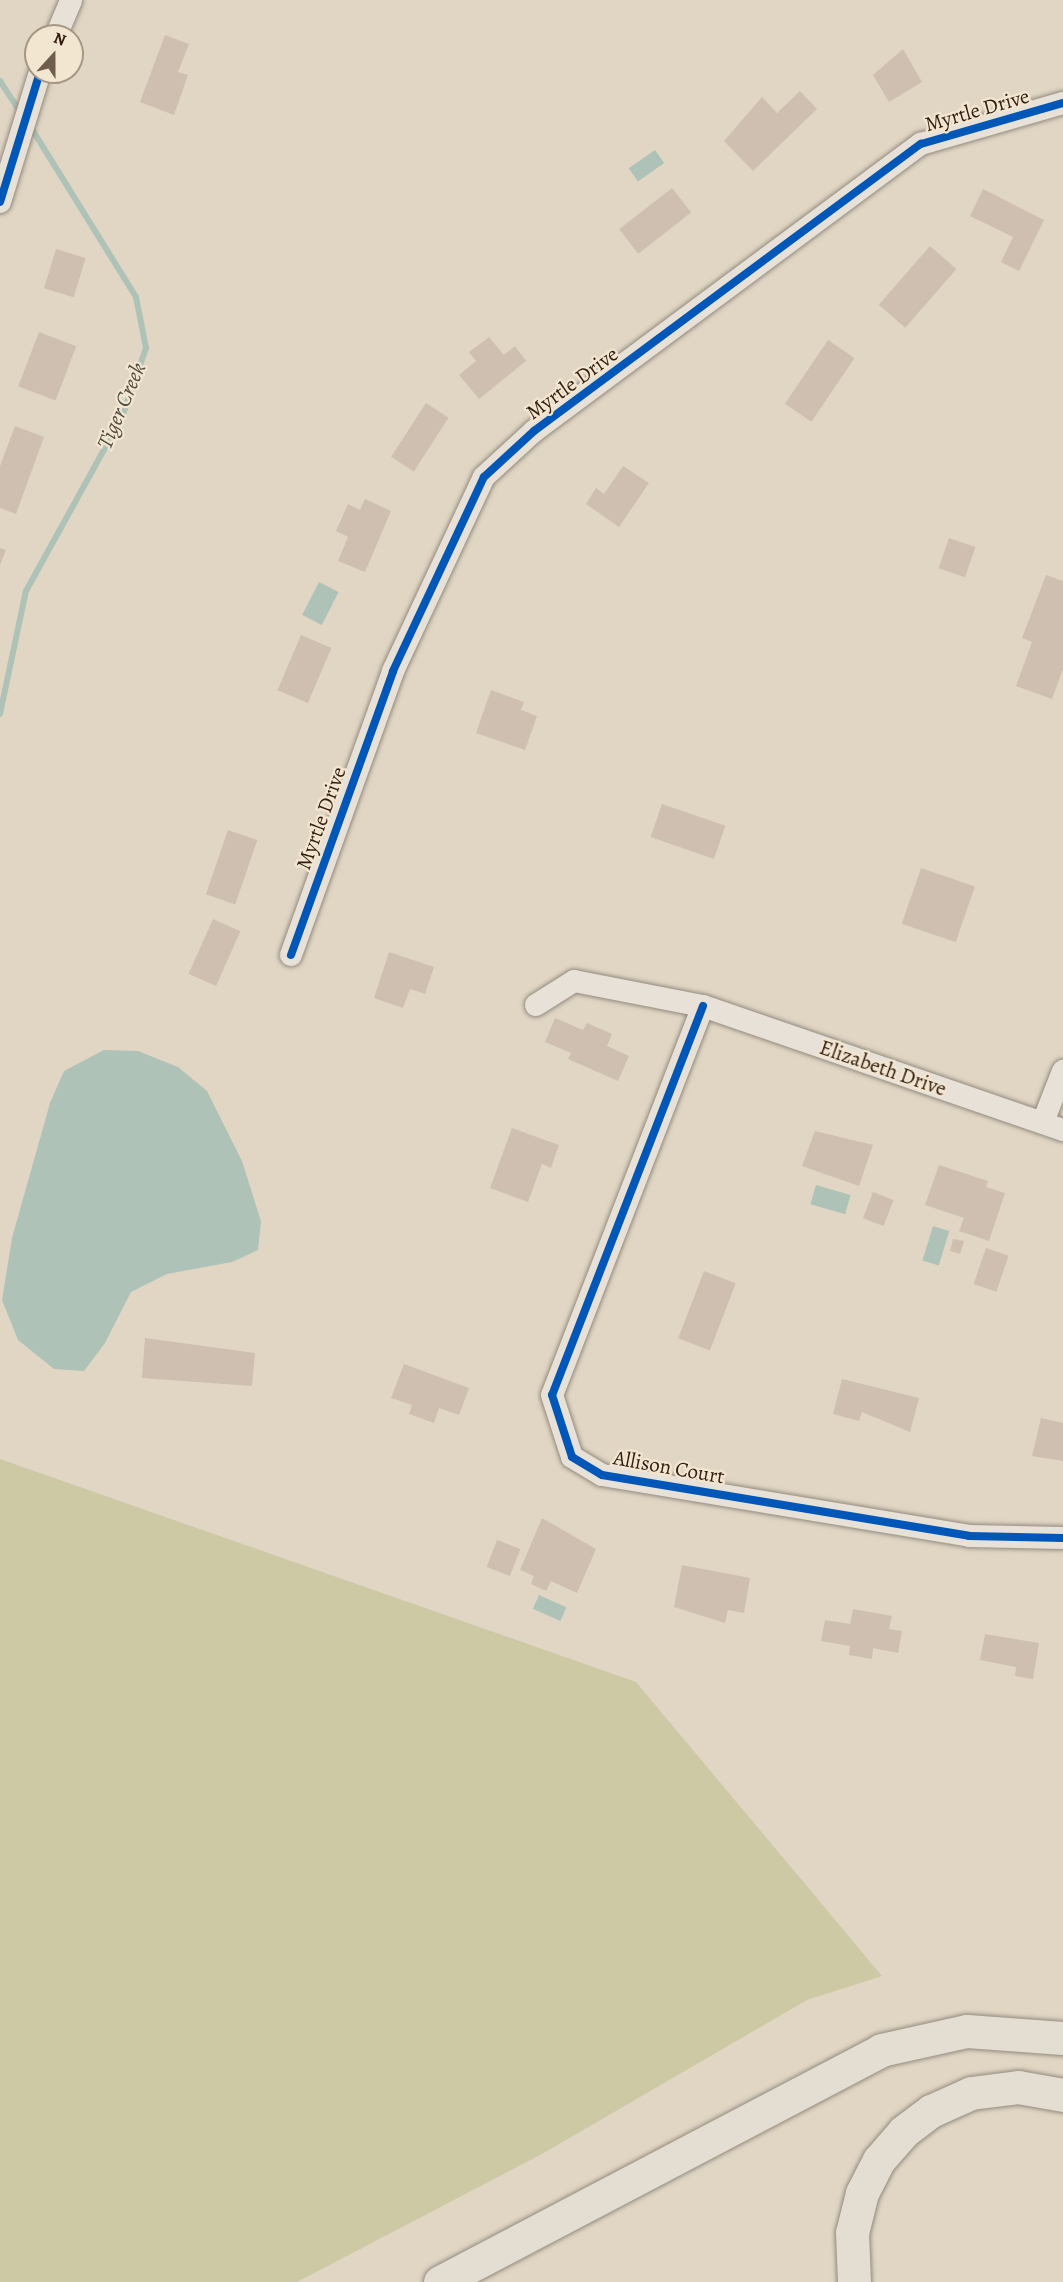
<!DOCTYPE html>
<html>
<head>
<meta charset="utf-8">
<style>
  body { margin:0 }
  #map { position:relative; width:1063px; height:2282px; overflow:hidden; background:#e1d6c4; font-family:Alegreya,serif }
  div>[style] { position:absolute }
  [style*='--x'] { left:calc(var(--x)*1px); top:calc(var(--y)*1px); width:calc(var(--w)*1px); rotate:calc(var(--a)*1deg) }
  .green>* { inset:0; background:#cdc9a5 }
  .water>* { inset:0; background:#afc2b7; transform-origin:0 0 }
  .stream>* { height:6px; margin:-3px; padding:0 3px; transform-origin:3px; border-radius:3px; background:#afc2b7 }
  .building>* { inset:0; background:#cebfb0; transform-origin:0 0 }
  .roads { filter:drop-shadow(0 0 2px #938b7f) drop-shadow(0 0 2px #938b7f) }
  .minor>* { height:22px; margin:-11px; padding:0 11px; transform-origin:11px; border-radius:11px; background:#e7e1d8 }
  .motorway>* { height:33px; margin:-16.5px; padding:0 16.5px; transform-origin:16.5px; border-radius:16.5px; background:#e3ddd2 }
  .cycleway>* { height:8px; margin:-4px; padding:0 4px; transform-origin:4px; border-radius:4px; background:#0057b8 }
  span { translate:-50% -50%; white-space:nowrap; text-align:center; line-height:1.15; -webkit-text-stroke:4.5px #f3e6d1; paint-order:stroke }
  .street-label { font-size:21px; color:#321e10 }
  .water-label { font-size:22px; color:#514d40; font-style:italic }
  .north { position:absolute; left:24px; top:24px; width:60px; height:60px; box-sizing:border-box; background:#f3e6d1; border:2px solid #a69684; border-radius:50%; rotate:21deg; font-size:16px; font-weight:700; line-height:24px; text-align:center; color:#321e10 }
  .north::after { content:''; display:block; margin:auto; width:21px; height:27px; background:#6f5e4f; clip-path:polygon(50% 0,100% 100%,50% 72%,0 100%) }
</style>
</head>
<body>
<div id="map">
  <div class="green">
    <div style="clip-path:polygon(0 1459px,636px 1682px,882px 1976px,807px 2000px,542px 2154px,297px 2282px,0 2282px)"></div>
  </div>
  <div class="water">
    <div style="left:655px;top:150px;width:16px;height:32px;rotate:55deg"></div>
    <div style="left:319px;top:582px;width:22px;height:37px;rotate:27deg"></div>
    <div style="clip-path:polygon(104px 1050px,138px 1051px,178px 1067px,207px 1091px,242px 1161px,261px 1221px,258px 1250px,232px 1262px,167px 1274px,131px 1292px,105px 1343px,84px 1371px,54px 1369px,18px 1340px,2px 1300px,12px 1238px,50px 1103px,64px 1071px)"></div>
    <div style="left:816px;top:1185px;width:36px;height:20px;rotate:16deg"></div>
    <div style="left:933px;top:1226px;width:17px;height:36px;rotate:17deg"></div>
    <div style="left:539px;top:1595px;width:30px;height:15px;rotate:24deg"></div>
  </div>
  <div class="stream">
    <div style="--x:0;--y:81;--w:38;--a:57"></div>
    <div style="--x:0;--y:714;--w:126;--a:-78.1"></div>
    <div style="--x:26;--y:591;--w:199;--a:-61.1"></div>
    <div style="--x:122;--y:417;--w:73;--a:-70.8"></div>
    <div style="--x:146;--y:348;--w:52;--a:-101.1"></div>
    <div style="--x:136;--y:297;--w:201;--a:-121.8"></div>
  </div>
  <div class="building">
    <div style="clip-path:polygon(165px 35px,189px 44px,178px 72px,188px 75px,174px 115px,140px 102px)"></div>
    <div style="clip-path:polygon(903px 49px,922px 82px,889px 102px,873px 75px)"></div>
    <div style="clip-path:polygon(800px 91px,817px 109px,753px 171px,724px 141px,762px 97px,777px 113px)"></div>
    <div style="left:672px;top:188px;width:31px;height:67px;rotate:52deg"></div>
    <div style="clip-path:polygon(983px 189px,1044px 220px,1019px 271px,1001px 262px,1013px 237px,970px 216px)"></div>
    <div style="left:930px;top:246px;width:35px;height:78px;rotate:41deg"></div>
    <div style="left:56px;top:249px;width:31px;height:41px;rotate:17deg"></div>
    <div style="left:39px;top:332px;width:40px;height:58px;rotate:21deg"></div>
    <div style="clip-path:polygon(489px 337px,504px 355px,515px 346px,526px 361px,479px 399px,459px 375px,476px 361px,469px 352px)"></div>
    <div style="left:828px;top:340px;width:32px;height:77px;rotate:34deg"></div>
    <div style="left:426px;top:403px;width:27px;height:64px;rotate:33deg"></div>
    <div style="clip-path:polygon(15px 426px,44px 437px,16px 514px,0 508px,0 466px)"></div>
    <div style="clip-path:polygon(623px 466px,649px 483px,619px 527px,586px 504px,596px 488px,604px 494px)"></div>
    <div style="clip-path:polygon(365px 499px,391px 511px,365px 572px,338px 561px,348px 537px,336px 531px,348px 504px,360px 510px)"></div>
    <div style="left:949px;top:538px;width:28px;height:32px;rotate:19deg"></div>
    <div style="clip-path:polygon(0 548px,6px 550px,0 565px)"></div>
    <div style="clip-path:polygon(1046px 575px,1063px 581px,1063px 669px,1052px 699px,1016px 686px,1032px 642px,1022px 638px)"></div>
    <div style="left:301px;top:635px;width:33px;height:60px;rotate:23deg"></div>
    <div style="clip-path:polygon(491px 690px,524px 702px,521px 710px,537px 716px,525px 750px,476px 733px)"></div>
    <div style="left:662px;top:804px;width:67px;height:35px;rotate:19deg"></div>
    <div style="left:228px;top:830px;width:31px;height:68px;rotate:19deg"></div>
    <div style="left:921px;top:868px;width:57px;height:59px;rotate:19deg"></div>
    <div style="left:213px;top:919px;width:30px;height:60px;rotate:24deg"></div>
    <div style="clip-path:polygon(389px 952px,434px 967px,425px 994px,410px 989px,403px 1008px,374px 998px)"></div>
    <div style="clip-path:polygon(555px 1018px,583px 1030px,587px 1023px,612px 1034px,607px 1046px,629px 1056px,618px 1081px,568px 1059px,571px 1053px,545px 1042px)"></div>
    <div style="clip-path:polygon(512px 1128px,559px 1145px,551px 1168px,542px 1164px,528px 1202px,490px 1188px)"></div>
    <div style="clip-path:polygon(815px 1131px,873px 1145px,859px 1186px,802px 1166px)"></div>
    <div style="clip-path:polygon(939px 1165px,988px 1181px,986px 1187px,1005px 1193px,989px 1241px,959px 1231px,964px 1218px,925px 1205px)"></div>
    <div style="left:873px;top:1192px;width:22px;height:28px;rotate:21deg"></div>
    <div style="clip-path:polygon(953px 1239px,964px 1241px,960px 1254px,950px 1251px)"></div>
    <div style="left:986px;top:1248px;width:24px;height:38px;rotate:19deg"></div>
    <div style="left:704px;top:1271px;width:34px;height:72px;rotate:21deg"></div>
    <div style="clip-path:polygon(145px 1338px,255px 1353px,252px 1386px,142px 1378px)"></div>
    <div style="clip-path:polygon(404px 1364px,469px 1388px,459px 1415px,439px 1408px,434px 1423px,409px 1414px,412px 1405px,391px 1398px)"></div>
    <div style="clip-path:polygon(842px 1379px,919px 1398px,910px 1432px,862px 1412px,859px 1421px,833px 1414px)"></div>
    <div style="clip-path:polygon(1041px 1418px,1063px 1423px,1063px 1461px,1032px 1456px)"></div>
    <div style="clip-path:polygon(542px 1518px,596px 1549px,577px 1593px,551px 1581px,546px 1591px,531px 1584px,534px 1576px,520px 1570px)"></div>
    <div style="left:497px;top:1540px;width:25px;height:29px;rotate:21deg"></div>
    <div style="clip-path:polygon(682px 1565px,750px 1578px,744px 1613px,728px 1610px,725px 1623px,674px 1607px)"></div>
    <div style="clip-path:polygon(853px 1609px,892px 1616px,889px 1629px,902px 1631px,898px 1653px,873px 1648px,872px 1659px,849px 1655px,850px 1646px,821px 1641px,825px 1620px,850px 1624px)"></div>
    <div style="clip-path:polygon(985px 1634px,1039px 1643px,1033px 1679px,1015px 1676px,1016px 1667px,980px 1660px)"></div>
  </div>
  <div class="roads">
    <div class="minor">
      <div style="--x:56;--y:36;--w:39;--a:-67"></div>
      <div style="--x:0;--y:202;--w:136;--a:-72.9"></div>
      <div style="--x:291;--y:955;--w:302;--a:-70.2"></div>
      <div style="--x:393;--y:671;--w:214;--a:-64.9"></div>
      <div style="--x:484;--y:477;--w:68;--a:-42.6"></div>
      <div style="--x:534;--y:431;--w:482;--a:-36.6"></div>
      <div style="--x:921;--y:144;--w:148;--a:-16.1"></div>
      <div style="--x:536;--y:1005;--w:45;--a:-32.3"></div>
      <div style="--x:574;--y:981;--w:131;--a:11"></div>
      <div style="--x:703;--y:1006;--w:381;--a:19"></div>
      <div style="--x:703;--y:1006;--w:417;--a:111.2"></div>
      <div style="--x:552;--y:1395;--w:65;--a:72.1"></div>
      <div style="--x:572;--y:1457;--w:35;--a:31"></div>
      <div style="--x:602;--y:1475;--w:372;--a:9.4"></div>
      <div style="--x:969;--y:1536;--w:94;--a:1.2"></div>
      <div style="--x:1043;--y:1122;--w:55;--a:-68.6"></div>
    </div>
    <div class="motorway">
      <div style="--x:440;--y:2282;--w:498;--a:-27.7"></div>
      <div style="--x:881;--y:2050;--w:88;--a:-12.5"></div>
      <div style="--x:967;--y:2031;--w:96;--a:4.2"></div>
      <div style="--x:854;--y:2282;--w:49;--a:-92.3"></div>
      <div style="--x:852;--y:2233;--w:41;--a:-76"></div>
      <div style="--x:862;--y:2193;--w:37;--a:-63"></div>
      <div style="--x:879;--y:2160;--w:37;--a:-49"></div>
      <div style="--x:903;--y:2132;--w:35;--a:-37"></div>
      <div style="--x:931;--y:2111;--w:44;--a:-24.2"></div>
      <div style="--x:971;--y:2093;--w:47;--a:-7.3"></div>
      <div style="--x:1018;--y:2087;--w:46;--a:10.1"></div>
    </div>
  </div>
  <div class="cycleway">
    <div style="--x:0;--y:202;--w:136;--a:-72.9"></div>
    <div style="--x:291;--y:955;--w:302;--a:-70.2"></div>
    <div style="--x:393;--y:671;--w:214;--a:-64.9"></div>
    <div style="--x:484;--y:477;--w:68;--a:-42.6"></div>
    <div style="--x:534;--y:431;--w:482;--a:-36.6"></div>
    <div style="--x:921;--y:144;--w:148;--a:-16.1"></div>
    <div style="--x:703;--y:1006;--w:417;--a:111.2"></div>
    <div style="--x:552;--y:1395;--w:65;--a:72.1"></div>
    <div style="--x:572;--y:1457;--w:35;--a:31"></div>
    <div style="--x:602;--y:1475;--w:372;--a:9.4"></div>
    <div style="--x:969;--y:1536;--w:94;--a:1.2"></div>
  </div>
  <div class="street-label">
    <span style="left:977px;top:110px;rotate:-16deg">Myrtle Drive</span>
    <span style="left:572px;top:383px;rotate:-36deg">Myrtle Drive</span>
    <span style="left:321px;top:818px;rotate:-70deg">Myrtle Drive</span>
    <span style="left:883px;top:1068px;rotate:19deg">Elizabeth Drive</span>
    <span style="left:669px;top:1467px;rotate:10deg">Allison Court</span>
  </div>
  <div class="water-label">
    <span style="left:122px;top:406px;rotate:-67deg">Tiger Creek</span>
  </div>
  <div class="north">N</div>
</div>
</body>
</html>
